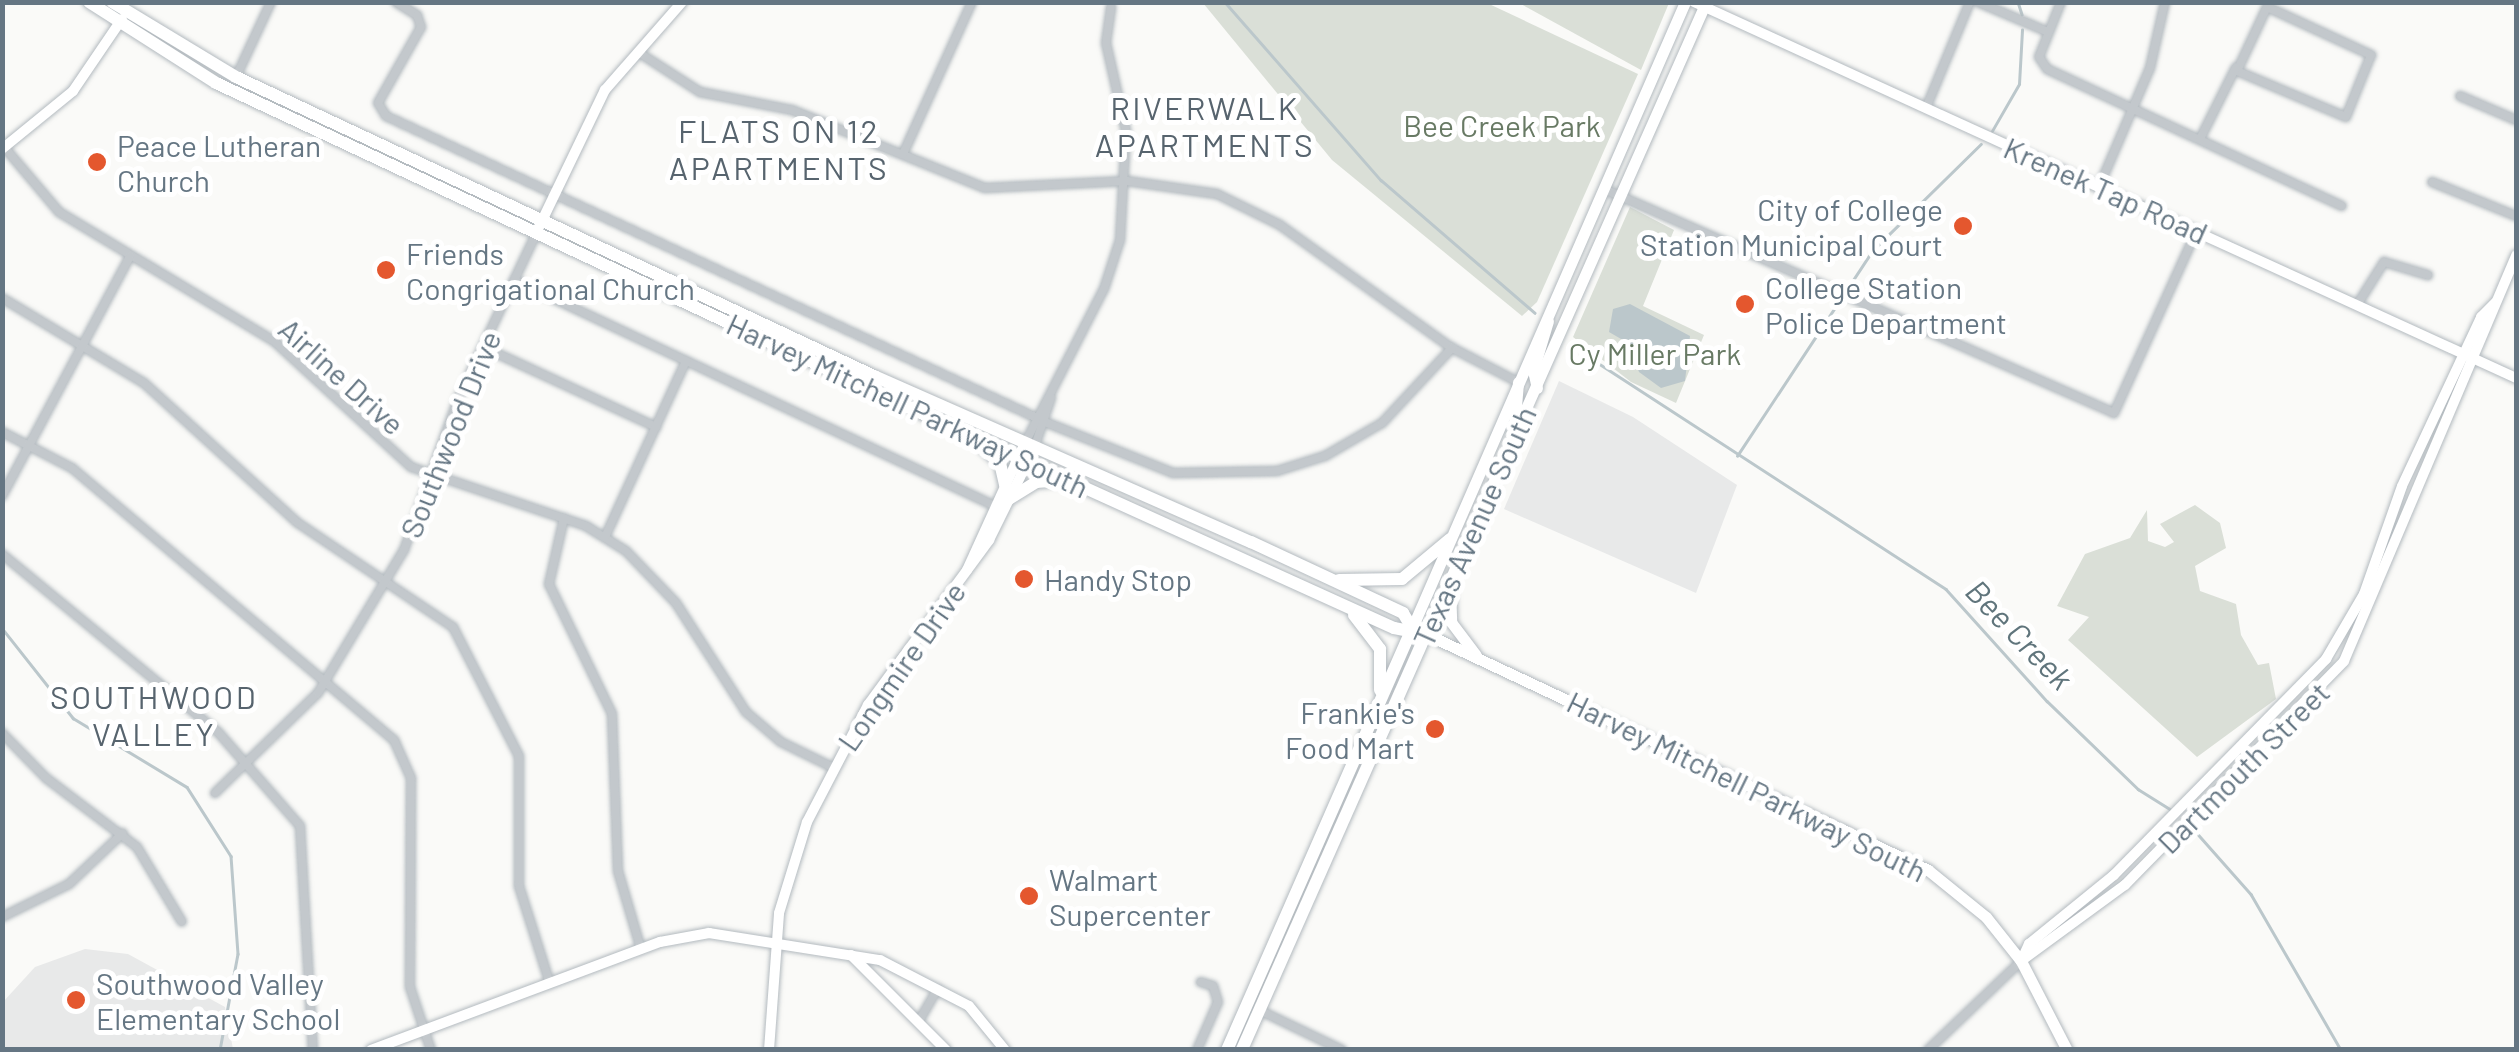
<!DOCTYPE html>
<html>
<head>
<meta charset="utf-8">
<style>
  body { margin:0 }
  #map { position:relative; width:2519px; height:1052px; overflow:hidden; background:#fafaf8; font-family:Barlow,sans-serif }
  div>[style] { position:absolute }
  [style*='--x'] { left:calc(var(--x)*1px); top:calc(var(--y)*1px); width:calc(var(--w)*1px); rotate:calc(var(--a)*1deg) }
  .built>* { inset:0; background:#e8e9e9 }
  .green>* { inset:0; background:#dadfd7 }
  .water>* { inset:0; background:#bbc7cb }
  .stream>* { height:2.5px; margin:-1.25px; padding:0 1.25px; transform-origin:1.25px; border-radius:1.25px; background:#bbc7cb }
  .roads { filter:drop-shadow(0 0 2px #b3babf) drop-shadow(0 0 2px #b3babf) }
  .street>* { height:8px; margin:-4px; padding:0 4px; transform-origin:4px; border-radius:4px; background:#c3c8cc }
  .secondary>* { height:10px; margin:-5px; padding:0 5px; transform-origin:5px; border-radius:5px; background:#fff }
  .primary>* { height:11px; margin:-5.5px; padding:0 5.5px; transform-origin:5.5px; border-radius:5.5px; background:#fff }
  .highway>* { height:12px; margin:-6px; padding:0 6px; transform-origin:6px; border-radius:6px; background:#fff }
  .dots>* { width:28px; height:28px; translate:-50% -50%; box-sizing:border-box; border:5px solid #fff; border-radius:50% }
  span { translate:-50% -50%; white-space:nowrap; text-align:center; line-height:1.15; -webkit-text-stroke:10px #fff; paint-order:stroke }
  .park-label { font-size:30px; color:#687a64 }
  .poi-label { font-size:30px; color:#657683 }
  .left { translate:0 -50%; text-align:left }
  .right { translate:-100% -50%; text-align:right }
  .street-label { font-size:30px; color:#657683 }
  .neighbourhood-label { font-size:32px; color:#57646e; letter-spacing:2.5px }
  .water-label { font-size:32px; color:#60757c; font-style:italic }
  .frame { position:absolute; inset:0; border:5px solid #657683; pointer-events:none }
</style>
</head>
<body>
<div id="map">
  <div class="built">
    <div style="clip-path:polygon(1559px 381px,1633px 417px,1737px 485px,1696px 593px,1504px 509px)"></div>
    <div style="clip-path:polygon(85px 949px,128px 954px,225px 1007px,233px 1049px,3px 1049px,3px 1002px,35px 967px)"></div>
  </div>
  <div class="green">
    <div style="clip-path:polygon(1203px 3px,1487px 3px,1638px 74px,1537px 302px,1522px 316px,1332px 160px)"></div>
    <div style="clip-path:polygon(1519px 3px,1669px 3px,1641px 70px)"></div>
    <div style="clip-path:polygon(1630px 207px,1674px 230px,1643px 306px,1704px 335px,1676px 403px,1631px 382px,1573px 337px)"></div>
    <div style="clip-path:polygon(2195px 505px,2220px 523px,2226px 548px,2195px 566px,2200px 591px,2236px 604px,2241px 635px,2258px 665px,2269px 663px,2276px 699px,2197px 757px,2068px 640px,2089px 617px,2057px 606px,2085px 554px,2130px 538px,2147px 510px,2148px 541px,2165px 547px,2174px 542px,2160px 524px)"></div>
  </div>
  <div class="water">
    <div style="clip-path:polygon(1630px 304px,1690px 336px,1685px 381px,1661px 388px,1639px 372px,1628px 343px,1609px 332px,1613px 309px)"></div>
  </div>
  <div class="stream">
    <div style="--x:1225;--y:2;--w:237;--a:48.8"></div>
    <div style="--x:1381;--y:180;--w:203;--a:40.8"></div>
    <div style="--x:2018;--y:2;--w:13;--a:72"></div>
    <div style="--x:1992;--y:131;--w:54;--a:-60.1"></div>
    <div style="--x:2019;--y:84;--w:54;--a:-86.8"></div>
    <div style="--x:1572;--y:346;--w:446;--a:33"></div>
    <div style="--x:1946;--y:589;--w:151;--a:48"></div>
    <div style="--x:2047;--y:701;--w:127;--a:44"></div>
    <div style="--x:2138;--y:789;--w:40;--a:32"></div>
    <div style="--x:1737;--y:456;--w:247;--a:-56.6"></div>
    <div style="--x:1873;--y:250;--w:151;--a:-44.5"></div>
    <div style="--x:2;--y:628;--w:115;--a:51.7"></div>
    <div style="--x:73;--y:718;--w:133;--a:31.2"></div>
    <div style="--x:187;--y:787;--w:82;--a:57.5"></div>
    <div style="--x:231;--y:856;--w:98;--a:85.9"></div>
    <div style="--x:238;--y:954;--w:98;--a:100.6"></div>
    <div style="--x:2189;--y:824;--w:94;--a:48.5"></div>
    <div style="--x:2251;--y:894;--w:180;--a:60"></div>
  </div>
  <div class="roads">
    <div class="street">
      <div style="--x:396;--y:2;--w:25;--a:32"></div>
      <div style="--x:417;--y:15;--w:13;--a:72"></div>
      <div style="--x:421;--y:27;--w:87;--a:119.5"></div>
      <div style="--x:378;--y:103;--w:15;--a:58"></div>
      <div style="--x:386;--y:116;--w:718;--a:24.89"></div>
      <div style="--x:1978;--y:2;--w:76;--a:23.2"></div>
      <div style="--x:2061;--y:2;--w:59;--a:111.8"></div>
      <div style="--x:2039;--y:57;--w:14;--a:56"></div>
      <div style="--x:2047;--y:69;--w:325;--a:24.9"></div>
      <div style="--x:2267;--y:7;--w:115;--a:24.8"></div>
      <div style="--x:2371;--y:55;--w:67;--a:112"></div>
      <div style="--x:2346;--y:117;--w:118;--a:-157.1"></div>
      <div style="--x:2237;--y:71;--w:71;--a:-64.9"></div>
      <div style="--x:638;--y:52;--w:74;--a:32.8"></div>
      <div style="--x:700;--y:92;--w:94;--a:11.1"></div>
      <div style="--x:792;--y:110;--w:208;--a:22"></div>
      <div style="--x:985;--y:188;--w:142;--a:-2.8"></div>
      <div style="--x:1127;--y:181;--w:91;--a:8.2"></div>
      <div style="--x:1217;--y:194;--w:70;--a:26.2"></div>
      <div style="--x:1280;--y:225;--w:211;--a:35.6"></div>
      <div style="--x:1452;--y:348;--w:74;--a:27.3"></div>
      <div style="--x:236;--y:77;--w:83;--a:-65"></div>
      <div style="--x:2460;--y:96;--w:61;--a:23.2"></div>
      <div style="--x:1926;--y:108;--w:115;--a:-67.5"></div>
      <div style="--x:2200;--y:139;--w:80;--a:-63.4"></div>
      <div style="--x:5;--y:148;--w:84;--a:49.8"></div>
      <div style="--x:59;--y:212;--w:251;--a:31"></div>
      <div style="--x:274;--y:341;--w:186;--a:42.6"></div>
      <div style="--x:411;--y:467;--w:185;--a:18.6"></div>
      <div style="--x:586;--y:526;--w:47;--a:32"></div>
      <div style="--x:626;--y:551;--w:72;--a:46.1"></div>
      <div style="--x:676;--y:603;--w:130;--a:57.3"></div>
      <div style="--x:746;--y:712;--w:46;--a:40.6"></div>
      <div style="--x:781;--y:742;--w:57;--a:26.1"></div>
      <div style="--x:903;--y:154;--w:167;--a:-65.6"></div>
      <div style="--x:2432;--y:182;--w:91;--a:22"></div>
      <div style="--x:2099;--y:187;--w:129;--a:-66.8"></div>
      <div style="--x:2150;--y:68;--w:68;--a:-77.2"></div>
      <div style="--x:1604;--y:189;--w:557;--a:23.71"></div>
      <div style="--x:2114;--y:413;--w:201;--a:-65.6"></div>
      <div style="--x:514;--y:280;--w:531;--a:25.17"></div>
      <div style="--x:2;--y:298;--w:165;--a:30.9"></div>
      <div style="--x:144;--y:383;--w:208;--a:42.3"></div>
      <div style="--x:298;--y:523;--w:187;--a:33.9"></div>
      <div style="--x:453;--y:627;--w:145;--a:62.9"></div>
      <div style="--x:519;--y:756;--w:130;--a:90"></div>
      <div style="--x:519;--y:886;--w:103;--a:72.4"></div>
      <div style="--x:2357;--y:305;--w:51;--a:-57.9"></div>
      <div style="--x:2384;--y:262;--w:46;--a:16.5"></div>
      <div style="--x:483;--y:347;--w:191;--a:24.8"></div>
      <div style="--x:1045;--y:422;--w:138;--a:21.7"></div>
      <div style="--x:1173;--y:473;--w:104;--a:-1.1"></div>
      <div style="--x:1277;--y:471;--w:50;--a:-17.4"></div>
      <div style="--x:1325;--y:456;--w:66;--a:-30.1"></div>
      <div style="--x:1382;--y:423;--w:103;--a:-47"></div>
      <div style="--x:2;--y:432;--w:79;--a:27.2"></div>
      <div style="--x:72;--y:468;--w:422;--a:40.2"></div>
      <div style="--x:394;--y:740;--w:42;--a:65.9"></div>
      <div style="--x:411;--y:778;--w:209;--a:90.3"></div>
      <div style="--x:410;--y:987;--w:66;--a:71.6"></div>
      <div style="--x:1024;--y:445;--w:175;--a:-62.9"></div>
      <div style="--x:1104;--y:289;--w:52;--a:-71.9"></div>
      <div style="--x:1120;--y:240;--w:109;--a:-86.8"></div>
      <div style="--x:1126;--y:131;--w:90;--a:-102.8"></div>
      <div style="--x:1106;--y:43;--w:37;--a:-82"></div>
      <div style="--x:1034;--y:449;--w:54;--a:-71.6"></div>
      <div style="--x:2;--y:496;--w:272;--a:-61.9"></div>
      <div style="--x:564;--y:518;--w:68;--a:102.8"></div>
      <div style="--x:549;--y:584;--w:144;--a:64.1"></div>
      <div style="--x:612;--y:714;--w:157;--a:87.8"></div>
      <div style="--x:618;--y:871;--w:81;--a:73.6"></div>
      <div style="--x:605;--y:537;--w:194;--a:-65.3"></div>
      <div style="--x:2;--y:554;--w:280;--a:39.5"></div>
      <div style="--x:218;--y:732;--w:125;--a:48.9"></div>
      <div style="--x:300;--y:826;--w:224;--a:86.7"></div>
      <div style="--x:2;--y:733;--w:63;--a:45.6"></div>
      <div style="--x:46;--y:778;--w:114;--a:37.2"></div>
      <div style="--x:137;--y:847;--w:87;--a:59"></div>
      <div style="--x:215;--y:793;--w:144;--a:-44.2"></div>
      <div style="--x:318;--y:693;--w:167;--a:-59"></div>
      <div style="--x:404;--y:550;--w:160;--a:-70.3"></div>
      <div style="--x:458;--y:399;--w:183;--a:-64.7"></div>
      <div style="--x:2;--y:917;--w:75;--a:-26.2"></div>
      <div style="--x:69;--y:884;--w:74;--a:-43.4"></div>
      <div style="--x:1259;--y:1010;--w:92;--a:25.7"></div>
      <div style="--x:919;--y:1021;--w:38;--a:-60"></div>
      <div style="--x:1197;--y:1050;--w:52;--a:-66.4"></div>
      <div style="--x:1218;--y:1002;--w:17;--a:-107"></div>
      <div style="--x:1213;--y:986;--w:13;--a:-162"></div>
      <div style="--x:1928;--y:1050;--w:129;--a:-43.7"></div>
    </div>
    <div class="secondary">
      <div style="--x:1694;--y:2;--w:904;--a:24.58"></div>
      <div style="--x:2;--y:149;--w:92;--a:-39.2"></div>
      <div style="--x:73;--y:91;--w:87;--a:-55.8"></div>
      <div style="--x:539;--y:227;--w:152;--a:-64.3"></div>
      <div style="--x:605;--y:90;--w:117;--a:-48.8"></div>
      <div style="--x:967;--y:570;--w:137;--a:-65.5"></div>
      <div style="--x:851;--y:955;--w:134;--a:45"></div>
      <div style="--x:2021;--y:961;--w:129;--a:-36.2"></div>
      <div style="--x:2125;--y:885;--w:313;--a:-45.6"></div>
      <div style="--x:2344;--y:661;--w:441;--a:-67"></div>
      <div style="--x:2021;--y:961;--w:19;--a:-65"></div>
      <div style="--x:2029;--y:944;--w:109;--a:-39.1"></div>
      <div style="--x:2114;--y:875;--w:303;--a:-45.5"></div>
      <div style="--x:2326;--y:659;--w:75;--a:-59.7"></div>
      <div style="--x:2364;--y:594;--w:114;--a:-70.6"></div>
      <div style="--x:2402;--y:486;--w:187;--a:-64.9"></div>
      <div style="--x:2481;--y:317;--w:20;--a:-45"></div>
      <div style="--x:371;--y:1050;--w:309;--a:-20.5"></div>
      <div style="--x:660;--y:942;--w:50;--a:-10.4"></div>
      <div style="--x:709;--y:933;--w:173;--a:9"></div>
      <div style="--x:880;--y:960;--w:100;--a:27.3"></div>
      <div style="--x:969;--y:1006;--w:57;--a:50.7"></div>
      <div style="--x:769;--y:1050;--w:137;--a:-85.8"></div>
      <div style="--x:779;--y:913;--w:95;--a:-72.9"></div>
      <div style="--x:807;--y:822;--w:132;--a:-62.5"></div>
      <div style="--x:868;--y:705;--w:205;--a:-53.7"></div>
      <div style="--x:989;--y:540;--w:102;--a:-63.7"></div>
    </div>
    <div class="primary">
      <div style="--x:1706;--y:2;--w:691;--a:113.9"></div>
      <div style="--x:1426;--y:634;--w:555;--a:25.18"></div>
      <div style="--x:1928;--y:870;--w:75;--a:39"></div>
      <div style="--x:1986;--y:917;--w:56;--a:51.5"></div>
      <div style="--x:2021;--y:961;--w:100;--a:62.7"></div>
      <div style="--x:1537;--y:388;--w:17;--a:-103"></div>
      <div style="--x:1533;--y:371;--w:52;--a:-73.3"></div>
      <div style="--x:1513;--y:443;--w:61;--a:-85.3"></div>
      <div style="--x:1450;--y:587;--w:35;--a:88"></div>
      <div style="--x:1451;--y:622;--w:41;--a:52.9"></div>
      <div style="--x:1412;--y:628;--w:683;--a:-66.44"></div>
    </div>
    <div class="highway">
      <div style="--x:89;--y:2;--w:151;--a:32.5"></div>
      <div style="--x:216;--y:83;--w:826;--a:25.08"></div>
      <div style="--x:964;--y:433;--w:472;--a:24.4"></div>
      <div style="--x:1394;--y:628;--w:33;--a:11"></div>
      <div style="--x:1426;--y:634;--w:455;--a:113.9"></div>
      <div style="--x:112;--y:2;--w:145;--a:31.2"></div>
      <div style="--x:236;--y:77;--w:705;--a:25.11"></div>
      <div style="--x:874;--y:376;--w:412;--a:23.8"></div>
      <div style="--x:1251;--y:542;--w:168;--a:25"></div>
      <div style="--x:1403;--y:613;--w:17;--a:59"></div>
      <div style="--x:982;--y:446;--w:25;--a:43"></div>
      <div style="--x:1000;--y:463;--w:23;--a:77"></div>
      <div style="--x:1009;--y:499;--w:32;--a:-32"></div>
      <div style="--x:1036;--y:482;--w:27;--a:-4"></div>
      <div style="--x:1339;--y:580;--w:63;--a:-0.9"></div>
      <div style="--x:1402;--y:579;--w:62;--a:-39.8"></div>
      <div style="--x:1354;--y:615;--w:43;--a:52.6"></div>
      <div style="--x:1380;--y:649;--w:41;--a:90"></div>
      <div style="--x:1227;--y:1050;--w:461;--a:-66.3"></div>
    </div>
  </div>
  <div class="dots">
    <div style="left:97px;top:162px;background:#e4572e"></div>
    <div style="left:1963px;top:226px;background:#e4572e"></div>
    <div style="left:386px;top:270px;background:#e4572e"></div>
    <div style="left:1745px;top:304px;background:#e4572e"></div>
    <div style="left:1024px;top:579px;background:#e4572e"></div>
    <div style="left:1435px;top:729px;background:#e4572e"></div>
    <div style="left:1029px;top:896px;background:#e4572e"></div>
    <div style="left:76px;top:1000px;background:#e4572e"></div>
  </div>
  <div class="park-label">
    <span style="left:1502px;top:125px">Bee Creek Park</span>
    <span style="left:1655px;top:353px">Cy Miller Park</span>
  </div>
  <div class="poi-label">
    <span class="left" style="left:117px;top:162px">Peace Lutheran<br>Church</span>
    <span class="right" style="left:1943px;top:226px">City of College<br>Station Municipal Court</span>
    <span class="left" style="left:406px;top:270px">Friends<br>Congrigational Church</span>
    <span class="left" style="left:1765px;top:304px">College Station<br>Police Department</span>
    <span class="left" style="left:1044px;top:579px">Handy Stop</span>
    <span class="right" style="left:1415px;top:729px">Frankie's<br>Food Mart</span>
    <span class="left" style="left:1049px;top:896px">Walmart<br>Supercenter</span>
    <span class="left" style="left:96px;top:1000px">Southwood Valley<br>Elementary School</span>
  </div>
  <div class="street-label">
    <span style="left:2106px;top:190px;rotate:24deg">Krenek Tap Road</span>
    <span style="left:342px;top:376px;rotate:42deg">Airline Drive</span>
    <span style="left:908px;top:405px;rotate:25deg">Harvey Mitchell Parkway South</span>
    <span style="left:450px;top:434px;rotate:-68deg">Southwood Drive</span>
    <span style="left:1474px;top:526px;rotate:-66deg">Texas Avenue South</span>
    <span style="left:901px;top:666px;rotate:-55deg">Longmire Drive</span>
    <span style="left:2243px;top:767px;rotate:-45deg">Dartmouth Street</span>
    <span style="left:1747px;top:786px;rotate:26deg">Harvey Mitchell Parkway South</span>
  </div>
  <div class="neighbourhood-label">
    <span style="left:1205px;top:126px">RIVERWALK<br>APARTMENTS</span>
    <span style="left:779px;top:149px">FLATS ON 12<br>APARTMENTS</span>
    <span style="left:154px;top:715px">SOUTHWOOD<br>VALLEY</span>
  </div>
  <div class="water-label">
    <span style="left:2020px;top:634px;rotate:46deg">Bee Creek</span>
  </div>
  <div class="frame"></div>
</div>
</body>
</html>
